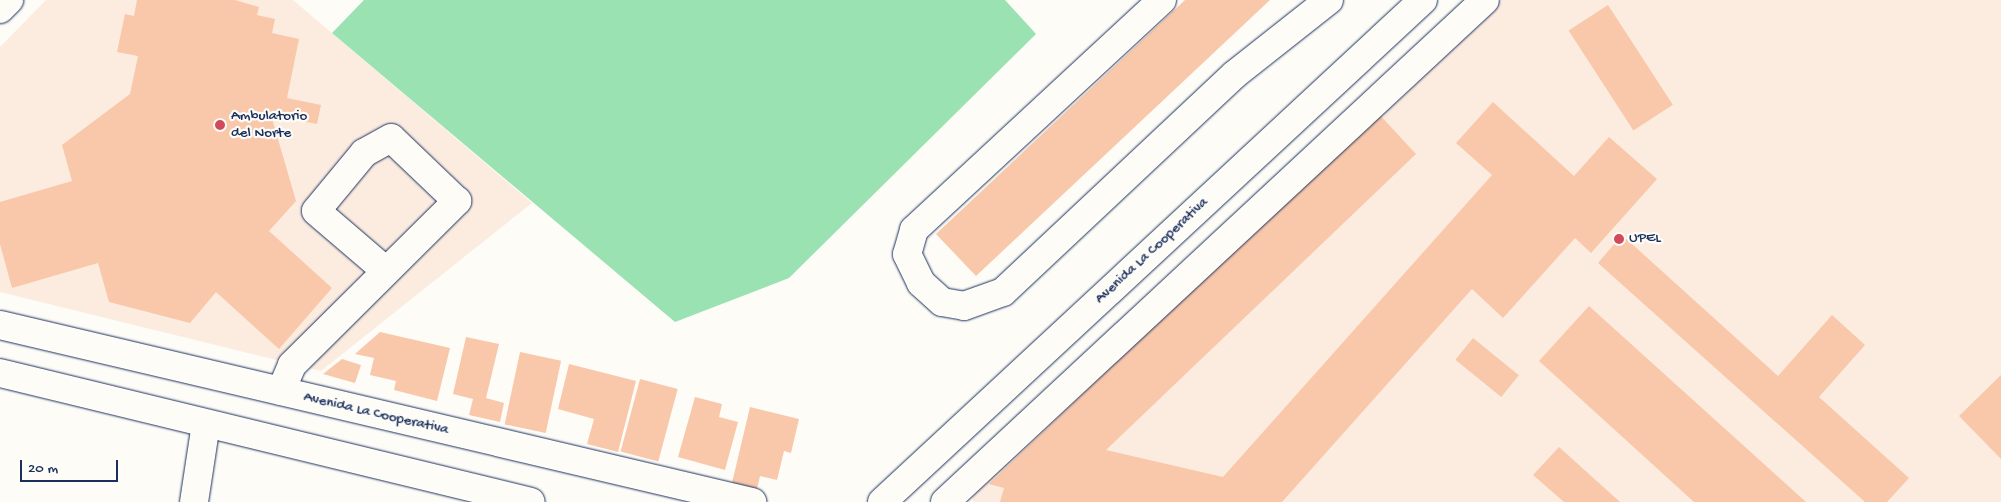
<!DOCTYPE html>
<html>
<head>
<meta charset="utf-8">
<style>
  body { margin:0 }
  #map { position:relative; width:2001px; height:502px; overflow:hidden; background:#fdfcf7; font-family:"Gochi Hand",sans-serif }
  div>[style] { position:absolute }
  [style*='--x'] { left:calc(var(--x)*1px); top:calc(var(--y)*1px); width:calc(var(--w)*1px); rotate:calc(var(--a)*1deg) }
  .built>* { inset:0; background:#fcece0 }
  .green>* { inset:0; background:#9ae2b1 }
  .building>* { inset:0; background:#f9c7a9; transform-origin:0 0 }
  .roads { filter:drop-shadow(0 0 1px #1b2f5e) drop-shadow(0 0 1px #1b2f5e) }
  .minor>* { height:28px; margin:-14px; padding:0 14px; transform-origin:14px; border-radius:14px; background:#fdfcf7 }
  .dots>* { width:14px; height:14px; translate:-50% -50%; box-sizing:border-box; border:2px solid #fdfcf7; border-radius:50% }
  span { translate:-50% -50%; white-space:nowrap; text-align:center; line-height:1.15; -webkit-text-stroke:4.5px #fdfcf7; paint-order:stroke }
  .poi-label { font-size:15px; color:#1b2f5e }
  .left { translate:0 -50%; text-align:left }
  .street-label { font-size:15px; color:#1b2f5e }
  .scale { position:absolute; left:20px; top:460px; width:98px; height:22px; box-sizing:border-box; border:2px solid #1b2f5e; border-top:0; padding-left:6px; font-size:15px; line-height:18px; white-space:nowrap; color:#1b2f5e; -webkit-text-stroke:4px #fdfcf7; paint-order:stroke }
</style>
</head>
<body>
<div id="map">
  <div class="built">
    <div style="clip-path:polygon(46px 0,293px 0,532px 203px,321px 371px,0 292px,0 47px)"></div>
    <div style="clip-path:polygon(1502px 0,2001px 0,2001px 502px,973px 502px,972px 477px)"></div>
  </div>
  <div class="green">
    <div style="clip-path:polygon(364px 0,1005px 0,1036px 34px,789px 278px,675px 322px,332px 33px)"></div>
  </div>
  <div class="building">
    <div style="clip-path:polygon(137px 0,235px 0,259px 7px,257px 15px,275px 19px,272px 33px,299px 39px,287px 98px,321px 105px,317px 124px,271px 115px,296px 201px,269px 231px,332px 288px,279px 349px,216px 292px,190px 323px,109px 302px,98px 263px,12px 288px,0 244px,0 202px,72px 181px,62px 145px,130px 94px,138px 56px,117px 52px,125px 14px,134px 16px)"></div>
    <div style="clip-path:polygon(1185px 0,1270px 0,976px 276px,936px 234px)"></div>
    <div style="left:1608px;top:5px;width:119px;height:47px;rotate:57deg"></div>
    <div style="clip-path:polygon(1493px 102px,1574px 176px,1609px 137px,1657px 179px,1591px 253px,1575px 238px,1503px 318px,1472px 289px,1282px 502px,1000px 502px,1004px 488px,989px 484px,1377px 112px,1416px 154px,1106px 450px,1223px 477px,1492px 175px,1456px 143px)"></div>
    <div style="clip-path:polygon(1622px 235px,1778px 376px,1832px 315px,1865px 345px,1819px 397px,1909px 478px,1887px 502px,1865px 502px,1598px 263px)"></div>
    <div style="clip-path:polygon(1589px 306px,1806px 502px,1694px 502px,1539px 361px)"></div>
    <div style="clip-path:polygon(380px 332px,450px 348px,437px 401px,394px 390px,396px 381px,370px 375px,374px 358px,355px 354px)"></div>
    <div style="clip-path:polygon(466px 337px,499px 344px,486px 398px,504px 403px,500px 422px,469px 415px,473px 399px,453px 394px)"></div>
    <div style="left:1473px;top:338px;width:59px;height:28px;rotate:39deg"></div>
    <div style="left:520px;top:352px;width:42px;height:74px;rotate:12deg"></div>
    <div style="clip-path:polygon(342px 359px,361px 365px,355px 383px,323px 374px)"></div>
    <div style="clip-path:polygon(569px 364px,636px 381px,618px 452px,587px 444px,594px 419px,558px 409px)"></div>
    <div style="clip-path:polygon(2001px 375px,2001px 459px,1959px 416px)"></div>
    <div style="left:640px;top:379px;width:39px;height:75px;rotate:15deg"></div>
    <div style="clip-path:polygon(695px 397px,722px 404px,719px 417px,738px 422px,725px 470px,678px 457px)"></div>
    <div style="clip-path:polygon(750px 407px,799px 419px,791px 453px,784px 451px,777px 480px,760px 476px,757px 489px,732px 483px)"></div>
    <div style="clip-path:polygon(1559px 447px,1620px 502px,1564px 502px,1533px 475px)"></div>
  </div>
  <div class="roads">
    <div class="minor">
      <div style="--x:1162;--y:0;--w:338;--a:137.2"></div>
      <div style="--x:914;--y:230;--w:25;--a:106"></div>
      <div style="--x:907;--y:254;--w:32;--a:64"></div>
      <div style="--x:921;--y:283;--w:28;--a:42"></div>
      <div style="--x:942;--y:302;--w:22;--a:10"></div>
      <div style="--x:964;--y:306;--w:41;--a:-19.7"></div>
      <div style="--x:1003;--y:292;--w:317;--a:-43.2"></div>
      <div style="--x:1234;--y:75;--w:121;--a:-38.3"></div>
      <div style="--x:0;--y:9;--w:13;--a:-45"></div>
      <div style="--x:0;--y:325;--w:773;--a:13.24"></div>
      <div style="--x:0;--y:373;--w:546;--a:13.65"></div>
      <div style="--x:281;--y:391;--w:28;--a:-67"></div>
      <div style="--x:292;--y:365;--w:233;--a:-44.8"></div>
      <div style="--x:457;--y:201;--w:91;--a:-136.3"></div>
      <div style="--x:391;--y:138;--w:31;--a:151"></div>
      <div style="--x:364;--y:153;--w:75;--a:129.6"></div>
      <div style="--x:316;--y:211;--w:92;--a:40.6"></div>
      <div style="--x:194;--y:502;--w:79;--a:-81.3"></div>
      <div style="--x:882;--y:502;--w:738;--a:-42.86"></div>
      <div style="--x:945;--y:502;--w:737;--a:-42.91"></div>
    </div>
  </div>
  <div class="dots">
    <div style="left:220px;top:125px;background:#d1495b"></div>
    <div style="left:1619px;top:239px;background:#d1495b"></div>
  </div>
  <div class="poi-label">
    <span class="left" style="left:231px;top:125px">Ambulatorio<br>del Norte</span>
    <span class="left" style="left:1629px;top:239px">UPEL</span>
  </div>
  <div class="street-label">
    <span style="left:1152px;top:251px;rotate:-43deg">Avenida La Cooperativa</span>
    <span style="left:376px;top:414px;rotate:13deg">Avenida La Cooperativa</span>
  </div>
  <div class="scale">20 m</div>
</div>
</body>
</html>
